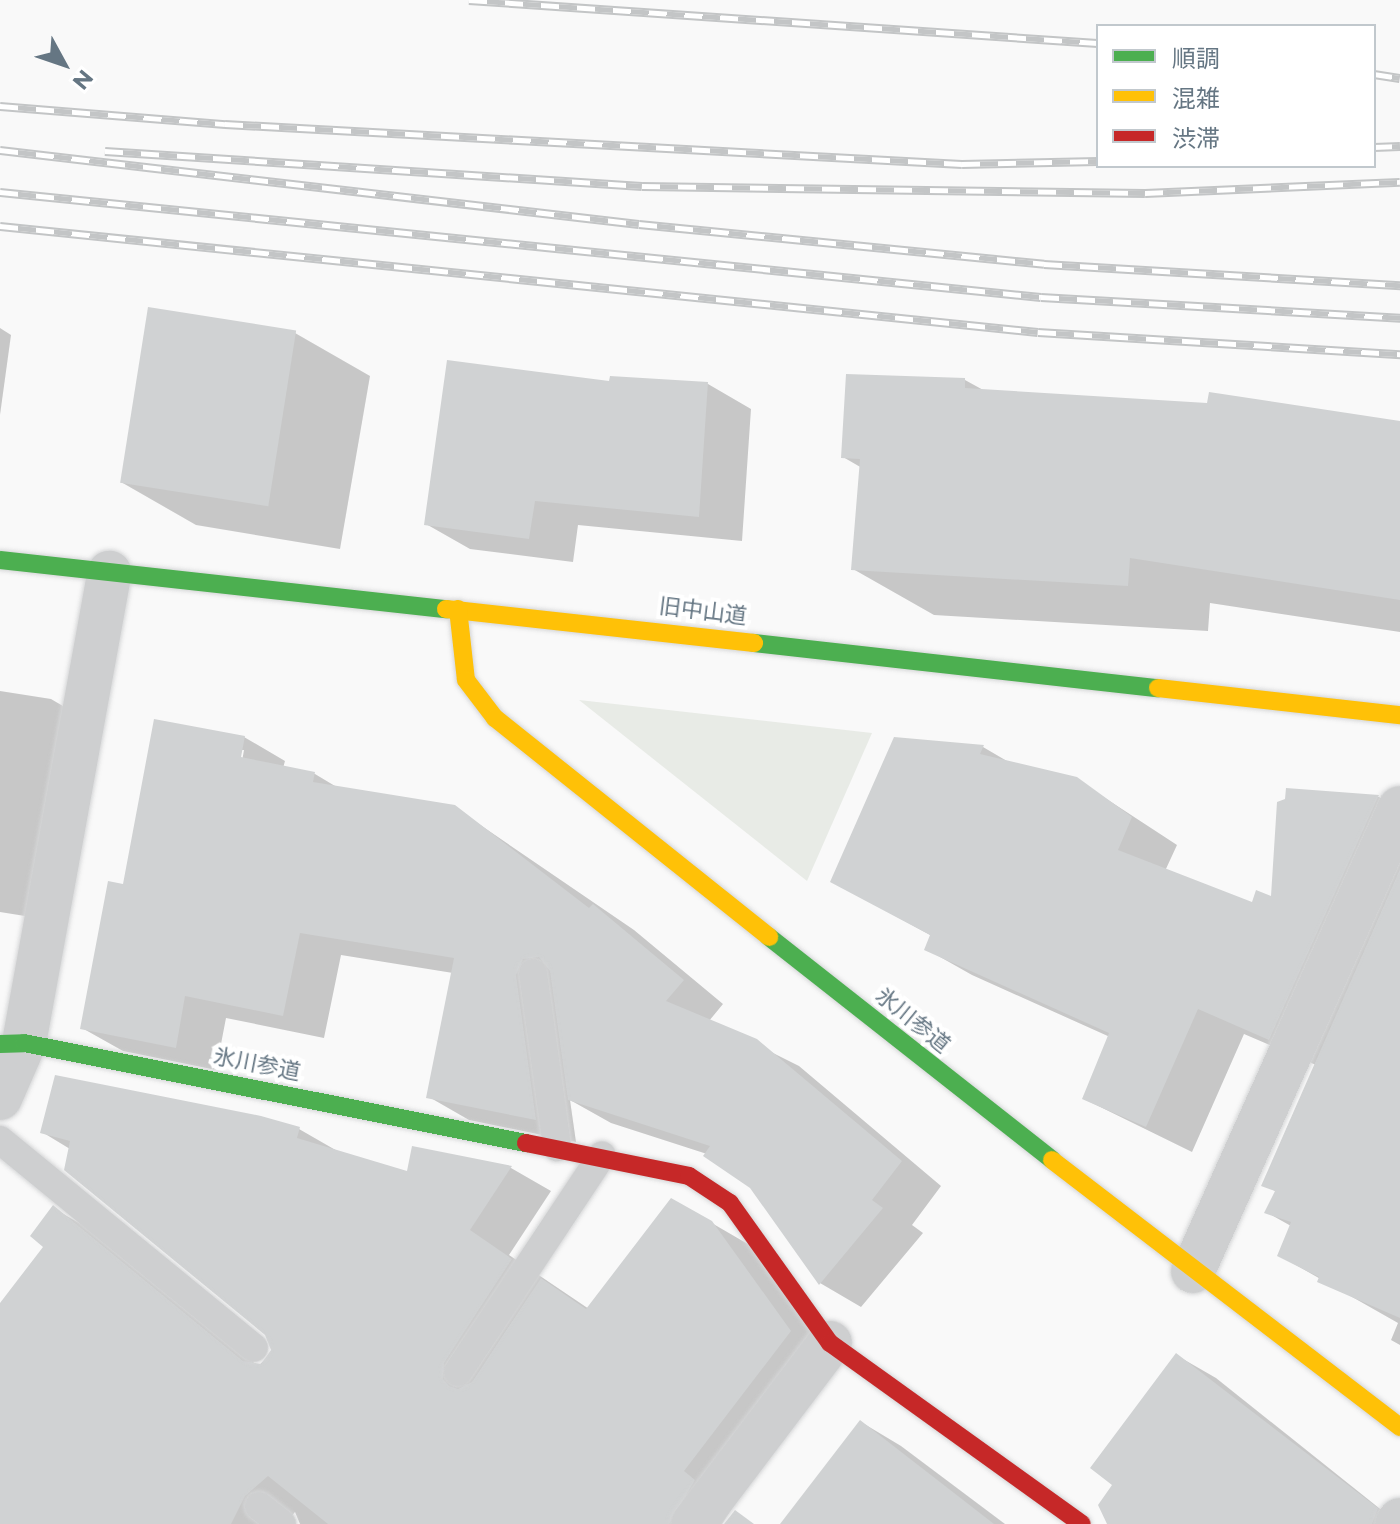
<!DOCTYPE html>
<html>
<head>
<meta charset="utf-8">
<style>
  body { margin:0 }
  #map { position:relative; width:1400px; height:1524px; overflow:hidden; background:#f9f9f9; font-family:Montserrat,"Noto Sans JP",sans-serif }
  div>[style] { position:absolute }
  [style*='--x'] { left:calc(var(--x)*1px); top:calc(var(--y)*1px); width:calc(var(--w)*1px); rotate:calc(var(--a)*1deg) }
  .green>* { inset:0; background:#e8ebe6 }
  .shadow>* { inset:0; background:#0003 }
  .building>* { inset:0; background:#d0d2d3; transform-origin:0 0 }
  .roads { filter:drop-shadow(0 0 2px #d5d6d7) drop-shadow(0 0 2px #d5d6d7) }
  .lane>* { height:28px; margin:-14px; padding:0 14px; transform-origin:14px; border-radius:14px; background:#cecfd0 }
  .street>* { height:44px; margin:-22px; padding:0 22px; transform-origin:22px; border-radius:22px; background:#cecfd0 }
  .fast>* { height:18px; margin:-9px; padding:0 9px; transform-origin:9px; border-radius:9px; background:#4caf50 }
  .slow>* { height:18px; margin:-9px; padding:0 9px; transform-origin:9px; border-radius:9px; background:#ffc107 }
  .jam>* { height:18px; margin:-9px; padding:0 9px; transform-origin:9px; border-radius:9px; background:#c62828 }
  .rail>* { height:9px; margin-top:-4.5px; transform-origin:0; background:repeating-linear-gradient(90deg,#fff 0 18px,#c3c5c6 0 36px); box-sizing:border-box; border-block:2px solid #c3c5c6 }
  span { translate:-50% -50%; white-space:nowrap; text-align:center; line-height:1.15; -webkit-text-stroke:8px #fff; paint-order:stroke }
  .street-label { font-size:22px; color:#657683 }
  .legend { position:absolute; left:1096px; top:24px; width:280px; height:144px; box-sizing:border-box; background:#fff; border:2px solid #c1c8cd; margin:0; padding:10px 14px; list-style:none; font-size:24px; color:#657683 }
  .legend li { display:flex; align-items:center; gap:16px; height:40px }
  .legend b { width:40px; border:2px solid #c1c8cd }
  .north { position:absolute; left:24px; top:24px; width:80px; height:80px; -webkit-text-stroke:6px #fff; paint-order:stroke; rotate:130deg; font-size:22px; font-weight:700; line-height:32px; text-align:center; color:#657683 }
  .north::after { content:''; display:block; margin:auto; width:28px; height:36px; background:#657683; clip-path:polygon(50% 0,100% 100%,50% 72%,0 100%) }
</style>
</head>
<body>
<div id="map">
  <div class="green">
    <div style="clip-path:polygon(579px 700px,872px 733px,807px 881px)"></div>
  </div>
  <div class="shadow">
    <div style="clip-path:polygon(0 328px,11px 335px,0 415px)"></div>
    <div style="clip-path:polygon(295px 333px,370px 376px,340px 549px,196px 525px,121px 482px)"></div>
    <div style="clip-path:polygon(965px 380px,985px 391px,1400px 423px,1400px 632px,1210px 603px,1208px 631px,934px 615px,853px 569px,862px 468px,843px 457px)"></div>
    <div style="clip-path:polygon(611px 383px,708px 384px,751px 409px,742px 541px,578px 525px,573px 562px,470px 549px,426px 524px)"></div>
    <div style="clip-path:polygon(0 691px,51px 699px,90px 722px,25px 916px,0 912px)"></div>
    <div style="clip-path:polygon(evenodd,244px 737px,285px 761px,283px 768px,315px 774px,340px 789px,454px 807px,634px 930px,723px 1004px,709px 1021px,799px 1066px,941px 1186px,912px 1225px,923px 1233px,861px 1307px,820px 1283px,752px 1187px,707px 1154px,611px 1123px,570px 1100px,576px 1142px,469px 1120px,429px 1097px,453px 973px,341px 955px,324px 1038px,226px 1018px,216px 1070px,123px 1051px,82px 1028px,244px 737px,240px 750px,244px 750px,241px 767px,240px 750px)"></div>
    <div style="clip-path:polygon(896px 739px,983px 747px,1012px 764px,1076px 779px,1177px 845px,1165px 871px,1253px 905px,1273px 899px,1288px 790px,1379px 797px,1400px 809px,1400px 1345px,1391px 1340px,1398px 1323px,1280px 1256px,1291px 1226px,1266px 1212px,1277px 1192px,1264px 1185px,1316px 1065px,1244px 1034px,1192px 1152px,1084px 1099px,1110px 1037px,972px 975px,926px 949px,932px 936px,832px 881px)"></div>
    <div style="clip-path:polygon(299px 1129px,339px 1152px,409px 1173px,413px 1148px,511px 1168px,551px 1191px,509px 1255px,589px 1309px,672px 1200px,753px 1247px,830px 1355px,722px 1524px,300px 1524px,295px 1512px,285px 1524px,0 1524px,0 1306px,45px 1246px,53px 1208px,93px 1231px,258px 1366px,273px 1352px,266px 1334px,70px 1149px,42px 1132px)"></div>
    <div style="clip-path:polygon(1176px 1355px,1216px 1378px,1399px 1524px,1108px 1524px,1115px 1484px)"></div>
    <div style="clip-path:polygon(861px 1422px,901px 1446px,1005px 1524px,782px 1524px)"></div>
  </div>
  <div class="building">
    <div style="left:148px;top:307px;width:150px;height:178px;rotate:9deg"></div>
    <div style="clip-path:polygon(447px 360px,609px 381px,610px 376px,708px 382px,699px 517px,535px 501px,529px 539px,424px 525px)"></div>
    <div style="clip-path:polygon(846px 374px,965px 378px,965px 388px,1207px 403px,1209px 392px,1400px 421px,1400px 600px,1130px 558px,1128px 586px,851px 570px,860px 459px,841px 458px)"></div>
    <div style="clip-path:polygon(154px 719px,245px 736px,241px 757px,315px 772px,313px 782px,455px 805px,589px 908px,593px 904px,684px 980px,666px 1001px,757px 1039px,902px 1161px,872px 1200px,883px 1208px,819px 1285px,750px 1188px,703px 1156px,710px 1146px,568px 1100px,550px 971px,539px 957px,523px 959px,516px 975px,536px 1120px,426px 1098px,454px 958px,300px 933px,283px 1016px,185px 996px,176px 1048px,80px 1029px,108px 881px,123px 884px)"></div>
    <div style="clip-path:polygon(894px 737px,984px 745px,980px 754px,1077px 777px,1132px 817px,1118px 850px,1252px 902px,1256px 890px,1271px 896px,1277px 802px,1285px 799px,1286px 788px,1379px 795px,1269px 1040px,1198px 1009px,1146px 1127px,1082px 1099px,1109px 1033px,924px 950px,930px 935px,830px 882px)"></div>
    <div style="clip-path:polygon(1400px 869px,1400px 1318px,1317px 1282px,1319px 1277px,1277px 1256px,1291px 1222px,1264px 1213px,1275px 1191px,1261px 1186px)"></div>
    <div style="clip-path:polygon(55px 1075px,261px 1116px,300px 1127px,297px 1138px,407px 1171px,412px 1146px,512px 1166px,470px 1230px,512px 1259px,444px 1363px,443px 1379px,449px 1386px,458px 1389px,472px 1382px,541px 1278px,586px 1309px,671px 1198px,712px 1221px,791px 1331px,684px 1471px,695px 1480px,669px 1524px,328px 1524px,268px 1476px,245px 1496px,231px 1524px,0 1524px,0 1303px,43px 1247px,30px 1236px,53px 1205px,243px 1361px,261px 1364px,271px 1350px,265px 1335px,64px 1170px,70px 1141px,40px 1133px)"></div>
    <div style="clip-path:polygon(1176px 1353px,1378px 1508px,1372px 1524px,1107px 1524px,1098px 1505px,1112px 1485px,1090px 1468px)"></div>
    <div style="clip-path:polygon(860px 1420px,994px 1524px,780px 1524px)"></div>
    <div style="clip-path:polygon(735px 1510px,754px 1524px,724px 1524px)"></div>
  </div>
  <div class="roads">
    <div class="lane">
      <div style="--x:533;--y:973;--w:176;--a:82.1"></div>
      <div style="--x:0;--y:1140;--w:328;--a:39.3"></div>
      <div style="--x:458;--y:1372;--w:260;--a:-56.4"></div>
      <div style="--x:259;--y:1506;--w:29;--a:38"></div>
    </div>
    <div class="street">
      <div style="--x:0;--y:1098;--w:60;--a:-66.4"></div>
      <div style="--x:24;--y:1043;--w:478;--a:-79.7"></div>
      <div style="--x:1193;--y:1271;--w:507;--a:-65.91"></div>
      <div style="--x:693;--y:1524;--w:227;--a:-52.9"></div>
      <div style="--x:1397;--y:1524;--w:5;--a:-53"></div>
    </div>
    <div class="fast">
      <div style="--x:0;--y:560;--w:449;--a:6.3"></div>
      <div style="--x:754;--y:643;--w:406;--a:6.4"></div>
      <div style="--x:769;--y:937;--w:360;--a:38.2"></div>
      <div style="--x:0;--y:1044;--w:24;--a:-2"></div>
      <div style="--x:24;--y:1043;--w:512;--a:11.27"></div>
    </div>
    <div class="slow">
      <div style="--x:446;--y:609;--w:310;--a:6.3"></div>
      <div style="--x:458;--y:609;--w:71;--a:83.6"></div>
      <div style="--x:466;--y:680;--w:48;--a:52.7"></div>
      <div style="--x:495;--y:718;--w:351;--a:38.6"></div>
      <div style="--x:1158;--y:688;--w:244;--a:6.4"></div>
      <div style="--x:1052;--y:1160;--w:439;--a:37.5"></div>
    </div>
    <div class="jam">
      <div style="--x:526;--y:1143;--w:166;--a:11.4"></div>
      <div style="--x:689;--y:1176;--w:49;--a:33.4"></div>
      <div style="--x:730;--y:1203;--w:172;--a:54.5"></div>
      <div style="--x:830;--y:1343;--w:310;--a:35.7"></div>
    </div>
  </div>
  <div class="rail">
    <div style="--x:469;--y:0;--w:630;--a:3.91"></div>
    <div style="--x:1374;--y:74;--w:26;--a:9"></div>
    <div style="--x:0;--y:106;--w:226;--a:4.6"></div>
    <div style="--x:225;--y:124;--w:738;--a:3.11"></div>
    <div style="--x:962;--y:164;--w:136;--a:-1.3"></div>
    <div style="--x:1374;--y:147;--w:26;--a:-2"></div>
    <div style="--x:0;--y:150;--w:643;--a:6.61"></div>
    <div style="--x:639;--y:224;--w:407;--a:5.6"></div>
    <div style="--x:1044;--y:264;--w:357;--a:3.4"></div>
    <div style="--x:105;--y:151;--w:538;--a:3.73"></div>
    <div style="--x:642;--y:186;--w:503;--a:0.8"></div>
    <div style="--x:1145;--y:193;--w:255;--a:-2.5"></div>
    <div style="--x:0;--y:192;--w:1046;--a:5.76"></div>
    <div style="--x:1041;--y:297;--w:360;--a:3.3"></div>
    <div style="--x:0;--y:226;--w:1043;--a:5.83"></div>
    <div style="--x:1038;--y:332;--w:363;--a:3.5"></div>
  </div>
  <div class="street-label">
    <span style="left:703px;top:611px;rotate:7deg">旧中山道</span>
    <span style="left:913px;top:1020px;rotate:39deg">氷川参道</span>
    <span style="left:257px;top:1064px;rotate:11deg">氷川参道</span>
  </div>
  <ul class="legend">
  <li><b style="height:10px;background:#4caf50"></b>順調</li>
  <li><b style="height:10px;background:#ffc107"></b>混雑</li>
  <li><b style="height:10px;background:#c62828"></b>渋滞</li>
  </ul>
  <div class="north">N</div>
</div>
</body>
</html>
